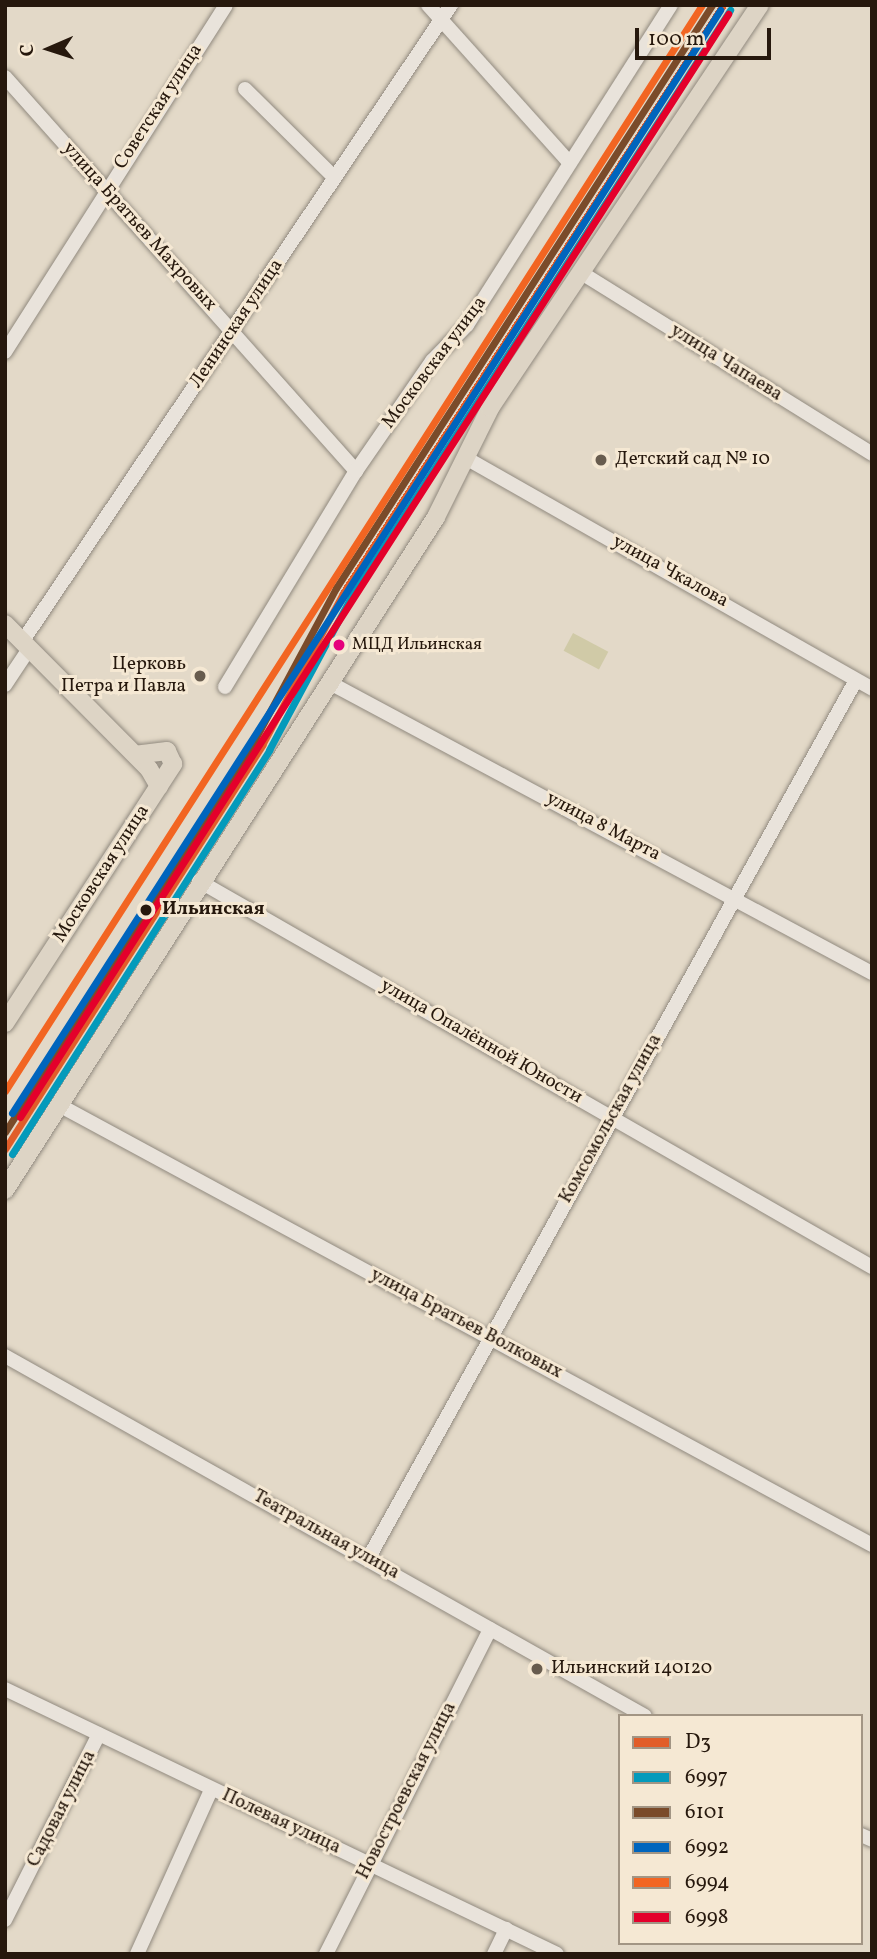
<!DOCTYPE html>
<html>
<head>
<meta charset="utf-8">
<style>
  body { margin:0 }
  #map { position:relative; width:877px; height:1959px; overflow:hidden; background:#e3d9c8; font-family:Vollkorn,serif }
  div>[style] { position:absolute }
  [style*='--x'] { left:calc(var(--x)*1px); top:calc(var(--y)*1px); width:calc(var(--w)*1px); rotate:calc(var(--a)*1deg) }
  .green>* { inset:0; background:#d0caa7; transform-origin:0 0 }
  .roads { filter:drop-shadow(0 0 2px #918a7f) drop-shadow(0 0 2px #918a7f) }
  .minor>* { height:14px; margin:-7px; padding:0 7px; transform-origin:7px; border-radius:7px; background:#e9e3db }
  .major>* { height:18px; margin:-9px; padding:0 9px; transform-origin:9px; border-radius:9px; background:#ddd4c5 }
  .rail-1>* { height:7px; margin:-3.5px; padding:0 3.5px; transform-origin:3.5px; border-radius:3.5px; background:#e15d29 }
  .rail-2>* { height:7px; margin:-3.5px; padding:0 3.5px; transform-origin:3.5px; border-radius:3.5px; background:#049abb }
  .rail-3>* { height:7px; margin:-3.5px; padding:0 3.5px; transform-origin:3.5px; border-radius:3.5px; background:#7a4b2a }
  .rail-4>* { height:7px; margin:-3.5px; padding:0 3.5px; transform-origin:3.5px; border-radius:3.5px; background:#0065bd }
  .rail-5>* { height:7px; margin:-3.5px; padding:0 3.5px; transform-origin:3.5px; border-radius:3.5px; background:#f26522 }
  .rail-6>* { height:7px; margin:-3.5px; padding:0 3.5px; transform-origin:3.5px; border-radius:3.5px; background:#e4002b }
  .dots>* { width:19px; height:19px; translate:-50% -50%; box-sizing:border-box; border:4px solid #f5e8d3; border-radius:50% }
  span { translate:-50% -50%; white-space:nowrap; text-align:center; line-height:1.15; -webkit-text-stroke:6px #f5e8d3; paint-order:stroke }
  .bus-label { font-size:17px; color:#26180d }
  .left { translate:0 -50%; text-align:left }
  .street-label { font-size:19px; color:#26180d }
  .poi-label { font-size:19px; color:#26180d }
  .right { translate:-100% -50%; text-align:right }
  .stop-label { font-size:19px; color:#26180d; font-weight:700 }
  .frame { position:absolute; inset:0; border:7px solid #26180d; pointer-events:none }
  .legend { position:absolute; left:618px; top:1714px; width:245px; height:231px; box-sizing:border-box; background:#f5e8d3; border:2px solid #a29584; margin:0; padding:9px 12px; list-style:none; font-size:21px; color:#26180d }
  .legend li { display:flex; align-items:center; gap:14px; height:35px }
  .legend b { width:35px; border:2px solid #a29584 }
  .north { position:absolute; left:14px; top:14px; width:70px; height:70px; -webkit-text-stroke:5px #f5e8d3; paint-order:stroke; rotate:267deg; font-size:19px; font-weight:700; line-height:28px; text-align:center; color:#26180d }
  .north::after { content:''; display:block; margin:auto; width:24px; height:32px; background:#26180d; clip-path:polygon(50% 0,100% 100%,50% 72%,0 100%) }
  .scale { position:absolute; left:635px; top:28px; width:136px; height:32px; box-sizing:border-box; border:4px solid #26180d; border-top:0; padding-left:9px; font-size:21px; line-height:24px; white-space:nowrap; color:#26180d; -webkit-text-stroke:5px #f5e8d3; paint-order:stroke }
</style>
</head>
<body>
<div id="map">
  <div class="green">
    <div style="left:573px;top:633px;width:40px;height:20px;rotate:28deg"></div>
  </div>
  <div class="roads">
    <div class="minor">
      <div style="--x:428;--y:5;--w:212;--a:48.1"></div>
      <div style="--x:5;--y:77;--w:528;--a:48.3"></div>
      <div style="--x:245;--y:89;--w:125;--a:44.7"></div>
      <div style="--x:580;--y:272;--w:344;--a:31.9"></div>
      <div style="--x:5;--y:352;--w:411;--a:-57.5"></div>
      <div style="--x:466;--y:458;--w:467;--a:29.6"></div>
      <div style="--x:22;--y:642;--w:768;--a:-56.04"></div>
      <div style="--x:332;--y:684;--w:612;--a:28.16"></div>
      <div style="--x:5;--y:685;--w:43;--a:-56.3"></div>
      <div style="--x:225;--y:687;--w:253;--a:-58.8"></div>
      <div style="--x:356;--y:471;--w:134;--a:-55.4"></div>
      <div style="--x:432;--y:361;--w:50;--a:-45.8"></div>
      <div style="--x:467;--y:325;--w:379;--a:-57.5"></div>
      <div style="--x:199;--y:881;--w:776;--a:29.84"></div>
      <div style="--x:59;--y:1105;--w:924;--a:28.42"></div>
      <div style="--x:5;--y:1356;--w:734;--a:29.36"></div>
      <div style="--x:368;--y:1559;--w:1005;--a:-60.96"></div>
      <div style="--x:5;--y:1689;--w:612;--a:25.64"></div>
      <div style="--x:861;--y:1835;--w:12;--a:24"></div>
      <div style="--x:5;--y:1920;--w:208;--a:-63.2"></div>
      <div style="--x:137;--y:1954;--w:180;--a:-65.7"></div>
      <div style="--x:326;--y:1954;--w:364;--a:-63.2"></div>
      <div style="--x:494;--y:1954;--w:28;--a:-64"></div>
    </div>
    <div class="major">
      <div style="--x:5;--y:624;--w:204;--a:45.2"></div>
      <div style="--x:149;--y:769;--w:20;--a:60"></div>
      <div style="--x:5;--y:1023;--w:309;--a:-57"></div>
      <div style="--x:173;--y:764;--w:14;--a:-115"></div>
      <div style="--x:167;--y:751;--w:31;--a:173"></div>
      <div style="--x:5;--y:1190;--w:799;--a:-57.36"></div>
      <div style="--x:436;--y:517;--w:122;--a:-63.6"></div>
      <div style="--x:490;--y:408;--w:485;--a:-56.2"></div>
    </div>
  </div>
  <div class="rail-1">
    <div style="--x:5;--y:1149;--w:479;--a:-57.5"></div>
    <div style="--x:262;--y:745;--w:172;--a:-61.9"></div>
    <div style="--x:343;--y:593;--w:700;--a:-57.13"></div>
  </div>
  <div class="rail-2">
    <div style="--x:12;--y:1154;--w:479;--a:-57.5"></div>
    <div style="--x:269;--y:750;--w:174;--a:-61.8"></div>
    <div style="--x:351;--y:597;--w:699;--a:-57.15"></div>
  </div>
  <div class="rail-3">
    <div style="--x:5;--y:1132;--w:464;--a:-57.5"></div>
    <div style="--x:254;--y:741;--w:174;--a:-61.8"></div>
    <div style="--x:336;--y:588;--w:694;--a:-57.18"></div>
  </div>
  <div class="rail-4">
    <div style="--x:12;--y:1113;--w:1311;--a:-57.3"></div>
  </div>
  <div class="rail-5">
    <div style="--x:5;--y:1091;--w:1290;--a:-57.31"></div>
  </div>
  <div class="rail-6">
    <div style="--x:20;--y:1117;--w:1311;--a:-57.3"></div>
  </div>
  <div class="dots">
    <div style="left:601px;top:460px;background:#685c4e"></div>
    <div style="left:339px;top:645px;background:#e5007d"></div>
    <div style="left:200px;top:676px;background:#685c4e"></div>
    <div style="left:146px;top:910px;background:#26180d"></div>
    <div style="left:537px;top:1669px;background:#685c4e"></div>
  </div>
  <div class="bus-label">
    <span class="left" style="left:352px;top:645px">МЦД Ильинская</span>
  </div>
  <div class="street-label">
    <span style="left:159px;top:107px;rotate:-57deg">Советская улица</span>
    <span style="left:139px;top:227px;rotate:48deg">улица Братьев Махровых</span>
    <span style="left:237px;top:324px;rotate:-56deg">Ленинская улица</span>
    <span style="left:435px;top:363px;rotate:-53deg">Московская улица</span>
    <span style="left:726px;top:363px;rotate:32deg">улица Чапаева</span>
    <span style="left:670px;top:572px;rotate:29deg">улица Чкалова</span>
    <span style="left:603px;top:827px;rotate:28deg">улица 8 Марта</span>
    <span style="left:102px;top:874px;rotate:-57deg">Московская улица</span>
    <span style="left:481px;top:1042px;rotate:30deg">улица Опалённой Юности</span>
    <span style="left:611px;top:1119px;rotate:-61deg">Комсомольская улица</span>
    <span style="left:466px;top:1324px;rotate:28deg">улица Братьев Волковых</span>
    <span style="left:326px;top:1535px;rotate:29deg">Театральная улица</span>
    <span style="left:407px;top:1791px;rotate:-63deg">Новостроевская улица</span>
    <span style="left:62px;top:1809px;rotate:-63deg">Садовая улица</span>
    <span style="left:281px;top:1822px;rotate:25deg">Полевая улица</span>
  </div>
  <div class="poi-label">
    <span class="left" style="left:615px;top:460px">Детский сад № 10</span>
    <span class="right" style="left:186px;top:676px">Церковь<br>Петра и Павла</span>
    <span class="left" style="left:551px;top:1669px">Ильинский 140120</span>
  </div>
  <div class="stop-label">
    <span class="left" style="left:162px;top:910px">Ильинская</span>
  </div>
  <div class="frame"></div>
  <ul class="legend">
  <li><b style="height:9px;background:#e15d29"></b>D3</li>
  <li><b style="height:9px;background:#049abb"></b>6997</li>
  <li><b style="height:9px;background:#7a4b2a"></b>6101</li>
  <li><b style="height:9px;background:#0065bd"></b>6992</li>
  <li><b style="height:9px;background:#f26522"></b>6994</li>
  <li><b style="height:9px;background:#e4002b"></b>6998</li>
  </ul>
  <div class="north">С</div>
  <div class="scale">100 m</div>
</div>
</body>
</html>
